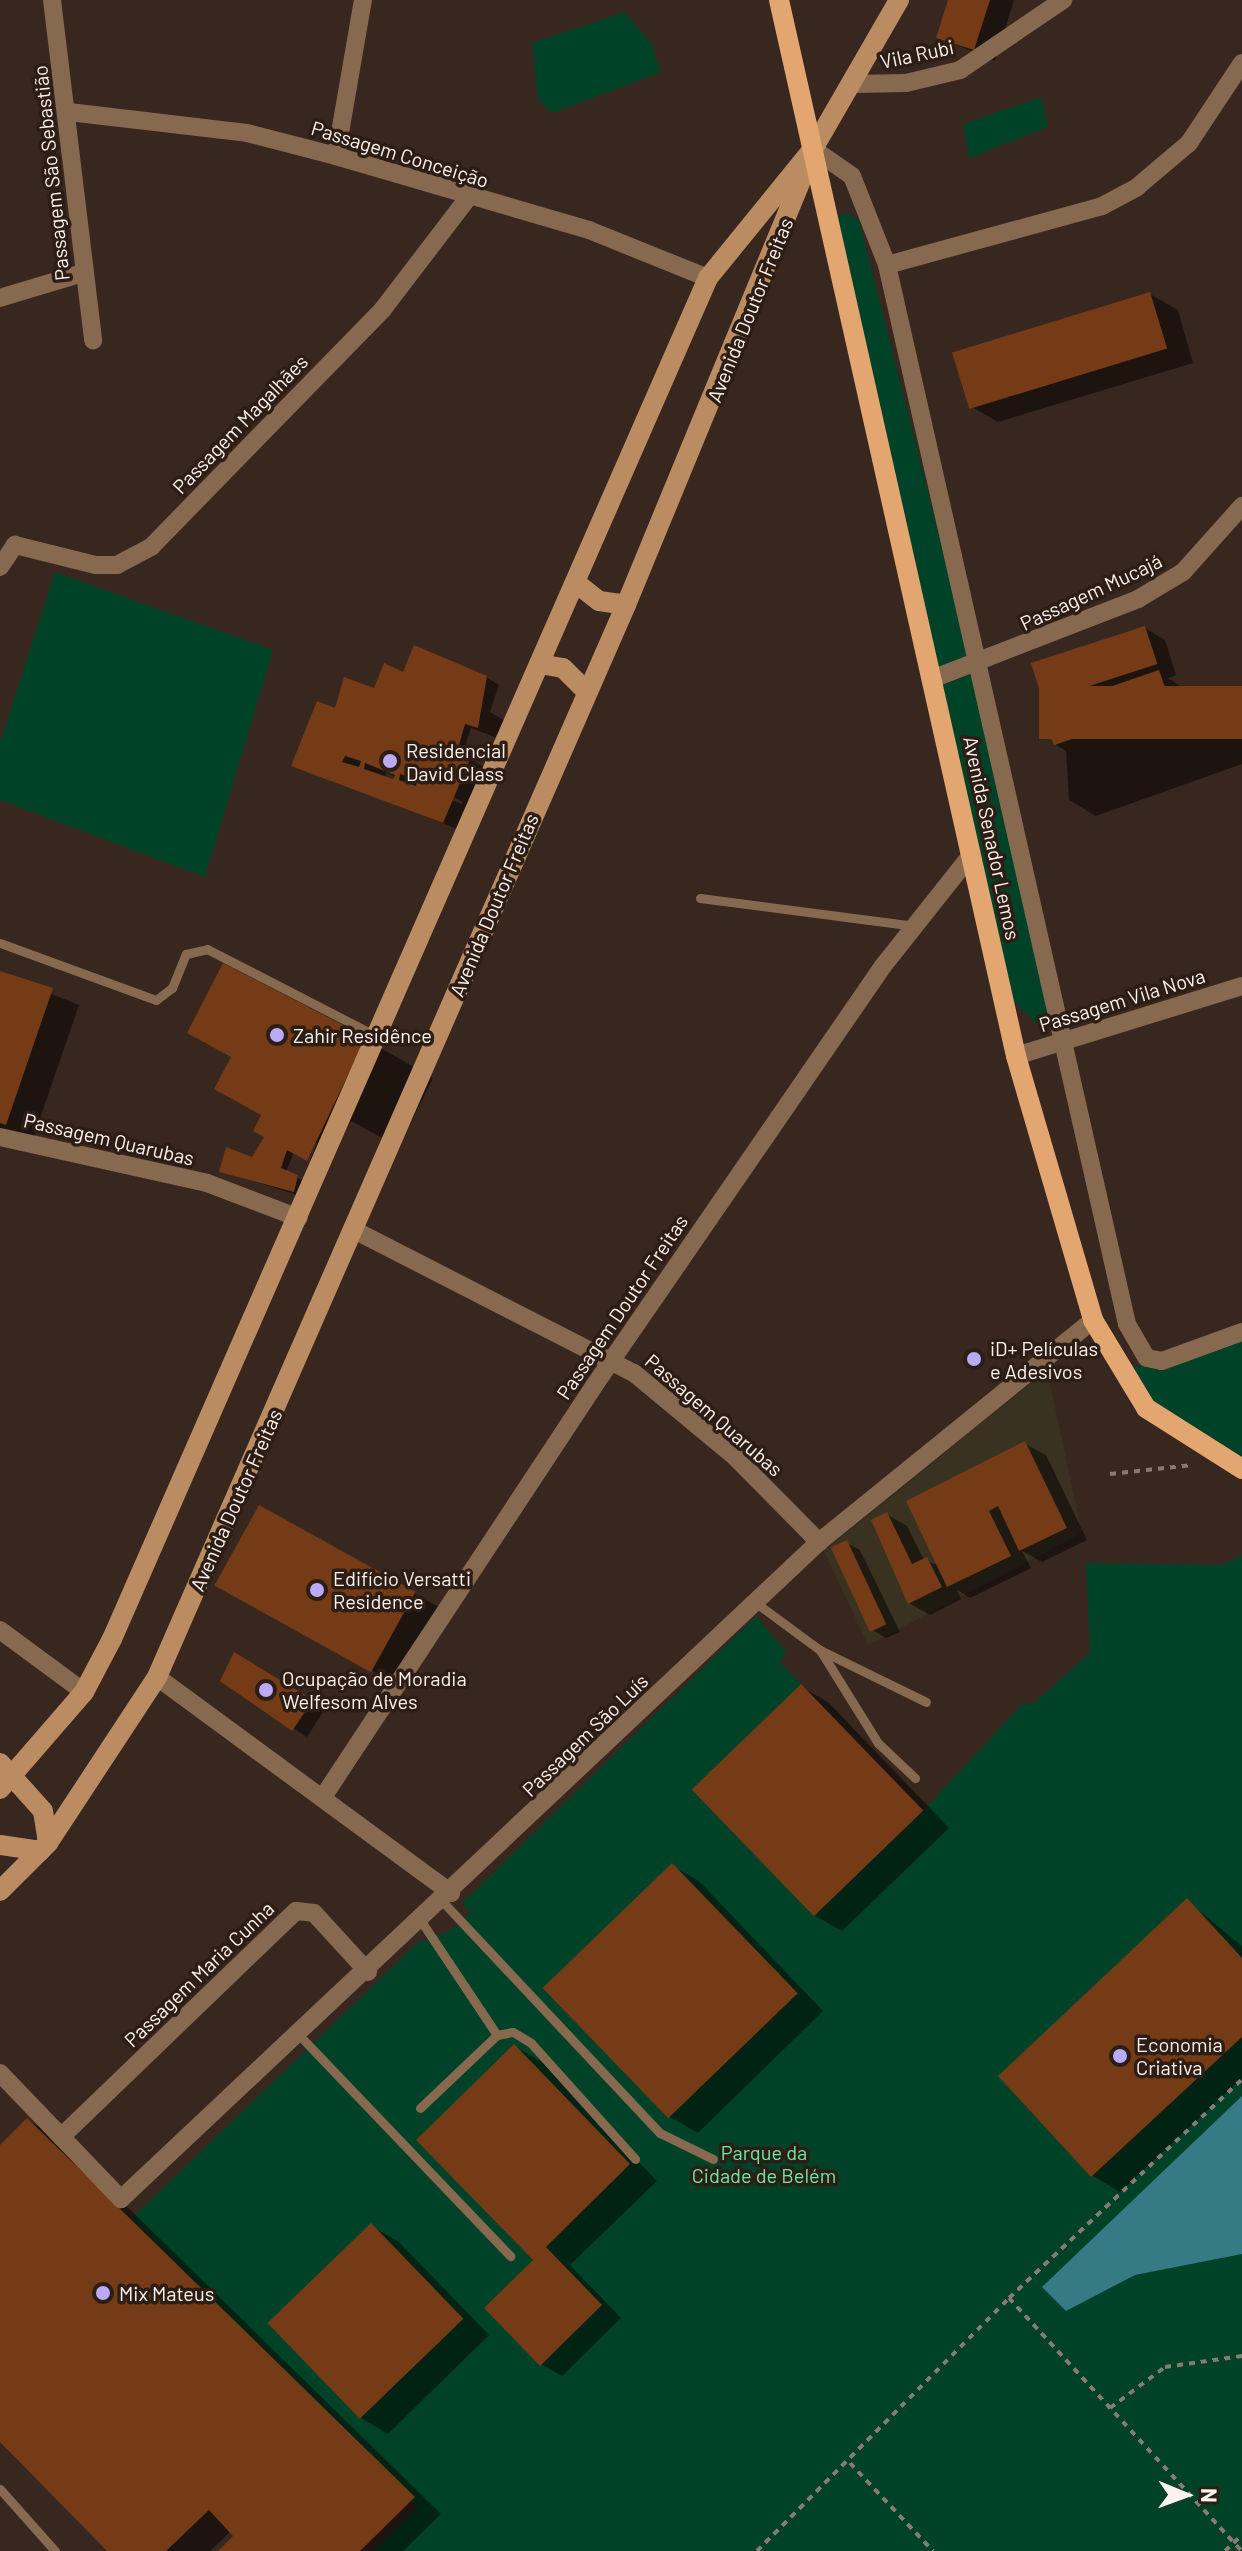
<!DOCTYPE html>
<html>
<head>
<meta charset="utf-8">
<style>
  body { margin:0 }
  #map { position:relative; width:1242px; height:2551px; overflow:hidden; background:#37271f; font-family:Barlow,sans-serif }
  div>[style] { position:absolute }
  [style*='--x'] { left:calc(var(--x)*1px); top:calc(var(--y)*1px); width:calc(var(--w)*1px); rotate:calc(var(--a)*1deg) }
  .industrial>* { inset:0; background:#3a3221 }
  .green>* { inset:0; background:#004227 }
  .water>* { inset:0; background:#367a86 }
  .shadow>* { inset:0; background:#0007; transform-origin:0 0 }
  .building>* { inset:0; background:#753b16; transform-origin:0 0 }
  .path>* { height:4px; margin-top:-2px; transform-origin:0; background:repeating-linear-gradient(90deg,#887a74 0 6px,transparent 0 12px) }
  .lane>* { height:9px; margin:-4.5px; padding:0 4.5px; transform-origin:4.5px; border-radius:4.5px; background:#876950 }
  .street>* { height:18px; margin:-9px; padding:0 9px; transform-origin:9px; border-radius:9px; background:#876950 }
  .secondary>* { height:20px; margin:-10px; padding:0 10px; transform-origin:10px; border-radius:10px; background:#bb8c62 }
  .primary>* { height:20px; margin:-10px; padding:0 10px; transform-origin:10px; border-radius:10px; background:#e3a670 }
  .dots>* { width:22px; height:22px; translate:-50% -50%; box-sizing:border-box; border:4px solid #2d1e15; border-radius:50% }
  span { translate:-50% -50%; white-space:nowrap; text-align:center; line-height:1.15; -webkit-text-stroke:7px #2d1e15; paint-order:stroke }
  .street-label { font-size:20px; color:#fdf2ed }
  .poi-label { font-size:20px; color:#fdf2ed }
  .left { translate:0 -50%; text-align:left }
  .park-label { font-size:20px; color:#68e9a8 }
  .north { position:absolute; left:1146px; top:2455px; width:80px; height:80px; -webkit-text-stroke:6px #2d1e15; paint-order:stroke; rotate:91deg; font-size:22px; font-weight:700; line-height:32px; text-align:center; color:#fdf2ed }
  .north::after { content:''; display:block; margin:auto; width:28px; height:36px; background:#fdf2ed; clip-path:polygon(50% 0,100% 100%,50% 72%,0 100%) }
</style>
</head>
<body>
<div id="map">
  <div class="industrial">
    <div style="clip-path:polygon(1047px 1370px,1082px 1533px,868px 1645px,824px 1551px)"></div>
  </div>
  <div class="green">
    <div style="clip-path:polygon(624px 12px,651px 43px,661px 72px,553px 113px,538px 99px,532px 43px)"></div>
    <div style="clip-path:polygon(1041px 97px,1048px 127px,969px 158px,963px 124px)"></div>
    <div style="clip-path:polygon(847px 213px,859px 220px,961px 622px,1049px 1017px,1036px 1023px,1013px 1001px,835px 216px)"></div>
    <div style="clip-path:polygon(55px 572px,273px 650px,205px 877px,0 800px,0 742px)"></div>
    <div style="clip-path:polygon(1242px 1332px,1242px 1469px,1159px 1420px,1121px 1371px)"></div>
    <div style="clip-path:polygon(1242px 1555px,1242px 2551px,374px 2551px,418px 2507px,132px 2218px,418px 1942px,450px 1931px,470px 1913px,462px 1903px,756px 1616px,787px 1653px,779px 1661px,923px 1811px,1022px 1704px,1034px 1703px,1090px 1653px,1086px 1563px,1221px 1565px)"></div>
  </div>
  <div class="water">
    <div style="clip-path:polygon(1242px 2096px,1242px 2254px,1135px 2275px,1066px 2311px,1042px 2287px)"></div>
  </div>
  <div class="shadow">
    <div style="clip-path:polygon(950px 0,1014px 0,995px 61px,938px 37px)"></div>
    <div style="clip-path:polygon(1150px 294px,1178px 310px,1193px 363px,998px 422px,970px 406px)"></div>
    <div style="clip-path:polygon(1145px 628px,1165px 640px,1176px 675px,1168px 678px,1179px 685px,1187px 708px,1242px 689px,1242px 764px,1096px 816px,1069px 800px,1066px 751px,1056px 745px,1060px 708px,1045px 699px)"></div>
    <div style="clip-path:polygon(evenodd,404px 674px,486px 677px,499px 685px,490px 712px,505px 721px,499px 739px,471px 728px,462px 756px,484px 767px,457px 829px,294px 765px,298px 749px,311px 753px,343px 713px,404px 674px,386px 772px,403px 782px,385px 778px,386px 772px,404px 674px,448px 794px,463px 802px,462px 804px,440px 796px,448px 794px)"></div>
    <div style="clip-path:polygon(0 973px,79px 1005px,33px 1139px,0 1130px)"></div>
    <div style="clip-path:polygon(365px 1039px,433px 1078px,399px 1147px,351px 1121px,321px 1167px,310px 1160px,317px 1143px,294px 1152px,286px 1172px,310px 1184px,307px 1198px,222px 1171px,261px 1163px)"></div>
    <div style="clip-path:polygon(1025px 1444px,1046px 1455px,1087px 1540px,1042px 1562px,1022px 1551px,1031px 1568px,970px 1598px,957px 1590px,961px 1599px,930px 1615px,909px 1603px,886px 1514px,907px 1526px,924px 1560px,940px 1566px)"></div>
    <div style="left:260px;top:1508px;width:208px;height:88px;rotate:29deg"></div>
    <div style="clip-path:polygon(847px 1543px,860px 1550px,900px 1632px,886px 1638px,872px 1630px)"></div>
    <div style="clip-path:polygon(235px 1655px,325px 1709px,307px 1737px,222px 1680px)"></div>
    <div style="clip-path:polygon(802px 1687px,829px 1703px,949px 1828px,842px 1931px,814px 1915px)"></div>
    <div style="clip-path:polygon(672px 1866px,699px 1881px,823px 2011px,698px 2133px,670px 2117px)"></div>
    <div style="clip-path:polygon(1187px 1901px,1242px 1946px,1242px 2078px,1120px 2192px,1093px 2176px,1001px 2076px)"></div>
    <div style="clip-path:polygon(514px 2046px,542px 2062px,657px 2181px,570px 2265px,621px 2318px,562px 2376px,541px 2364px)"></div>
    <div style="clip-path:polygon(28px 2120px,55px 2136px,441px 2514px,403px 2551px,220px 2551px,236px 2536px,231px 2531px,210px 2551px,110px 2551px,0 2439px,0 2147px)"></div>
    <div style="clip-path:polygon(371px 2226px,399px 2242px,489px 2335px,388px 2434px,361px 2418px,270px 2324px)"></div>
  </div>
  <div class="building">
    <div style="clip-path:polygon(948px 0,990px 0,974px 50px,936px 38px)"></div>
    <div style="left:1150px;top:292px;width:59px;height:207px;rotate:73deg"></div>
    <div style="left:1145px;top:626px;width:40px;height:120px;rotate:72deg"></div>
    <div style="clip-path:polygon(evenodd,414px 645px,487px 676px,478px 728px,465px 724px,457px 752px,471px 757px,443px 823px,291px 766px,317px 701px,335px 708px,344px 677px,374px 688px,384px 663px,403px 672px,414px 645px,345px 756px,361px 761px,359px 767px,342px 762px,345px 756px,414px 645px,365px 763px,395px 775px,393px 779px,364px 769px,365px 763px,414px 645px,400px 774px,417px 780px,416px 786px,399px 780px,400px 774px)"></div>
    <div style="left:1159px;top:670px;width:37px;height:124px;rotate:71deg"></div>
    <div style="left:1242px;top:686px;width:53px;height:203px;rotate:90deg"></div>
    <div style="clip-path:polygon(223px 963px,366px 1037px,307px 1161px,287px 1150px,281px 1168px,298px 1175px,294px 1192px,219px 1172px,226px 1147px,252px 1157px,264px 1137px,253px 1131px,261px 1115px,214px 1089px,231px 1057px,187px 1033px)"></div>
    <div style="clip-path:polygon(0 971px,53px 988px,6px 1125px,0 1123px)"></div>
    <div style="clip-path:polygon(1025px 1441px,1067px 1528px,1019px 1551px,998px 1506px,989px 1511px,1011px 1556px,947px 1587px,906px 1501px)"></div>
    <div style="left:259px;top:1505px;width:179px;height:92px;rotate:29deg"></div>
    <div style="clip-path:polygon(887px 1512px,912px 1564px,927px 1557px,942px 1587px,908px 1604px,871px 1520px)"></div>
    <div style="left:847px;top:1540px;width:93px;height:18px;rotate:65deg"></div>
    <div style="clip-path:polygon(234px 1652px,313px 1700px,292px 1731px,220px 1681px)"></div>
    <div style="left:801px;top:1684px;width:176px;height:152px;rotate:46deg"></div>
    <div style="left:672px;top:1863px;width:181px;height:180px;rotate:46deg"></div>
    <div style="clip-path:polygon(1187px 1898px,1242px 1958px,1242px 2037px,1091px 2177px,998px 2076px)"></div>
    <div style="clip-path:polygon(514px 2044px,630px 2164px,546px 2247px,602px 2305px,540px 2366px,484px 2308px,533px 2260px,416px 2140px)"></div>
    <div style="clip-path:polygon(27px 2118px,415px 2497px,360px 2551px,218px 2551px,233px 2536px,209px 2510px,166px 2551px,107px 2551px,0 2442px,0 2145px)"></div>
    <div style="left:371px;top:2223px;width:133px;height:144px;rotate:46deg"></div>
  </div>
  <div class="path">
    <div style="--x:1110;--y:1474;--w:83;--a:-6.2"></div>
    <div style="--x:1009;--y:2298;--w:344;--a:47.4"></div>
    <div style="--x:1110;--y:2408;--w:69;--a:-36.7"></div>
    <div style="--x:1165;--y:2367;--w:78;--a:-8.1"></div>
    <div style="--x:850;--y:2463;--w:121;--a:46.7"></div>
    <div style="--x:757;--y:2551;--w:357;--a:-45.1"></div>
    <div style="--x:1009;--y:2298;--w:320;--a:-43.2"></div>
    <div style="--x:1225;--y:2551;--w:23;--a:-43"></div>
  </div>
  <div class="lane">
    <div style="--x:700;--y:898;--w:217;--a:7.4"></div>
    <div style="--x:0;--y:943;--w:166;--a:20.1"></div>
    <div style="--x:156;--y:1000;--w:20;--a:-37"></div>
    <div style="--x:172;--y:988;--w:37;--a:-68"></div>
    <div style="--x:186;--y:954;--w:22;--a:-13"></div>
    <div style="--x:207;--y:949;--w:192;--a:27.2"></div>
    <div style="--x:756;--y:1603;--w:79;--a:36.3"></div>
    <div style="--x:820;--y:1650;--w:118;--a:26.1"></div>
    <div style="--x:820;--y:1650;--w:110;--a:58.1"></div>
    <div style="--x:878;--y:1743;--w:51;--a:43.4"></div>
    <div style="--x:442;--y:1901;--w:318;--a:46.8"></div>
    <div style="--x:660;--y:2133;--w:59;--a:26.1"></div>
    <div style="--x:299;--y:2035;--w:306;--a:46.3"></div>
    <div style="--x:497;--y:2035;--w:16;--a:-11"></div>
    <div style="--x:513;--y:2032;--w:21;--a:31"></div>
    <div style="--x:531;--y:2043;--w:156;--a:48.1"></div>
    <div style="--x:420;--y:2108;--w:106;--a:-43.5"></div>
    <div style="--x:497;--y:2035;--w:137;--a:-123.7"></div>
    <div style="--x:0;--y:2489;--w:83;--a:48.4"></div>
  </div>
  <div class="street">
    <div style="--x:52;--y:0;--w:343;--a:83.1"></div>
    <div style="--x:855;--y:84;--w:51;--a:-1.1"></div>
    <div style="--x:906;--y:83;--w:56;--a:-13.5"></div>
    <div style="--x:960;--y:70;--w:125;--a:-34.2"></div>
    <div style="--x:69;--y:112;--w:179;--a:6.7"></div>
    <div style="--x:247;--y:133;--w:92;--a:14.5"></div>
    <div style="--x:336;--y:156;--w:264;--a:16.3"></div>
    <div style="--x:589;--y:230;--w:128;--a:22"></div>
    <div style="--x:813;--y:149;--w:47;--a:34.7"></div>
    <div style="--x:852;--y:176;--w:96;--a:68.5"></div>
    <div style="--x:887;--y:265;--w:1086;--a:77.23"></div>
    <div style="--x:1127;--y:1324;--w:39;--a:60"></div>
    <div style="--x:1147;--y:1358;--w:15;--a:11"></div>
    <div style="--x:1162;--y:1361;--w:85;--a:-19.9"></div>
    <div style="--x:336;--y:156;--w:158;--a:-80.2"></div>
    <div style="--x:887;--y:265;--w:223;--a:-15.3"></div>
    <div style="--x:1102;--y:206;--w:40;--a:-28"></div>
    <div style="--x:1137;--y:187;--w:68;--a:-40.2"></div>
    <div style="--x:1189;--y:143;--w:96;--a:-56.5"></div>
    <div style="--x:0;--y:298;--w:87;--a:-16.8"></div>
    <div style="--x:0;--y:567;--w:27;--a:-56"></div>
    <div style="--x:15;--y:545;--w:83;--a:13.9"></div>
    <div style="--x:96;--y:565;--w:21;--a:0"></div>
    <div style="--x:117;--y:565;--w:40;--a:-28"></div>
    <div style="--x:152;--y:546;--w:331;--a:-45.7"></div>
    <div style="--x:383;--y:309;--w:140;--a:-52.6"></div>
    <div style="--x:932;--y:679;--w:221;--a:-21.2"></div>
    <div style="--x:1138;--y:599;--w:52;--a:-31"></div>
    <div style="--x:1183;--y:572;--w:89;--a:-48.2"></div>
    <div style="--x:1016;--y:1056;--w:237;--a:-17.2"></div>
    <div style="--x:0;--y:1137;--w:212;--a:12.5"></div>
    <div style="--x:207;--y:1183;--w:98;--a:20.8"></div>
    <div style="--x:354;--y:1230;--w:314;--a:27.1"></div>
    <div style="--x:634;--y:1373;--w:131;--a:39.7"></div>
    <div style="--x:735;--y:1457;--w:120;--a:45.3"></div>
    <div style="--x:0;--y:1630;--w:104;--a:36.4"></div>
    <div style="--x:157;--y:1677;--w:365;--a:36.3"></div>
    <div style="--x:325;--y:1794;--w:489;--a:-56.6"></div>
    <div style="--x:594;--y:1386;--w:510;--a:-55.47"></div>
    <div style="--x:883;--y:966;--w:142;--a:-51.6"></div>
    <div style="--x:0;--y:2073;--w:175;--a:46.2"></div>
    <div style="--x:121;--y:2199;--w:959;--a:-43.27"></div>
    <div style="--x:819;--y:1542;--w:353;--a:-39"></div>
    <div style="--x:61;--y:2137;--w:326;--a:-43.9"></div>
    <div style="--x:296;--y:1911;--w:18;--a:6"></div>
    <div style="--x:314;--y:1913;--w:80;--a:47.5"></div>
  </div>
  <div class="secondary">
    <div style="--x:576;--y:583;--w:29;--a:38"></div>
    <div style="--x:599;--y:601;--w:27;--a:8"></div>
    <div style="--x:540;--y:664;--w:23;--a:10"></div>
    <div style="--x:563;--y:668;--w:34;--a:45"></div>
    <div style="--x:0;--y:1763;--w:64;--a:48.1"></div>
    <div style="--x:43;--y:1811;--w:32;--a:81"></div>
    <div style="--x:0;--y:1789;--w:128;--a:-49.1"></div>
    <div style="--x:84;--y:1692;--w:60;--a:-62.2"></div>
    <div style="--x:112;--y:1639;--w:1486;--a:-66.35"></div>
    <div style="--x:708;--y:278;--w:166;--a:-50.9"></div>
    <div style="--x:813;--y:149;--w:172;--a:-60"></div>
    <div style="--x:0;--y:1845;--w:41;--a:8.3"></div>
    <div style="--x:0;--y:1891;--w:68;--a:-45"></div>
    <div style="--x:48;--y:1843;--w:199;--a:-56.7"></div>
    <div style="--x:157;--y:1677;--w:1170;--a:-66.37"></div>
    <div style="--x:626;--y:605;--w:475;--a:-67.6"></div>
  </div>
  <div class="primary">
    <div style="--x:779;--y:0;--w:1082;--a:77.35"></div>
    <div style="--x:1016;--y:1056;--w:275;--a:73.7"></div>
    <div style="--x:1093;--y:1320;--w:103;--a:58.9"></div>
    <div style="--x:1146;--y:1408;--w:114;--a:32.4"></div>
  </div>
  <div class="dots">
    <div style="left:390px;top:761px;background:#bbaaf6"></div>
    <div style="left:277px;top:1035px;background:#bbaaf6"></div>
    <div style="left:974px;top:1359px;background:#bbaaf6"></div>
    <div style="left:317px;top:1590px;background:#bbaaf6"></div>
    <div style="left:266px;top:1690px;background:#bbaaf6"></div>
    <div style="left:1120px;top:2056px;background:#bbaaf6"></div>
    <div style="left:103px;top:2293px;background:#bbaaf6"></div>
  </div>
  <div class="street-label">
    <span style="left:917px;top:54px;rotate:-12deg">Vila Rubi</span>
    <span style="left:400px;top:154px;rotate:17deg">Passagem Conceição</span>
    <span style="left:51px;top:173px;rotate:-96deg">Passagem São Sebastião</span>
    <span style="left:750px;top:310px;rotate:-68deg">Avenida Doutor Freitas</span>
    <span style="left:240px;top:424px;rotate:-46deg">Passagem Magalhães</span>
    <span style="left:1091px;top:592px;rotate:-25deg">Passagem Mucajá</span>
    <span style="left:992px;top:838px;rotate:78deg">Avenida Senador Lemos</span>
    <span style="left:494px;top:905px;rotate:-67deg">Avenida Doutor Freitas</span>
    <span style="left:1122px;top:1000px;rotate:-17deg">Passagem Vila Nova</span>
    <span style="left:109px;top:1139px;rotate:13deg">Passagem Quarubas</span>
    <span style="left:622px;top:1307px;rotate:-56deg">Passagem Doutor Freitas</span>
    <span style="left:714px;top:1415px;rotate:41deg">Passagem Quarubas</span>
    <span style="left:236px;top:1500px;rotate:-66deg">Avenida Doutor Freitas</span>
    <span style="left:585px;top:1735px;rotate:-44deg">Passagem São Luís</span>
    <span style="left:199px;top:1974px;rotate:-44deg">Passagem Maria Cunha</span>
  </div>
  <div class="poi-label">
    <span class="left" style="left:406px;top:762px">Residencial<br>David Class</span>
    <span class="left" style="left:293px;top:1035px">Zahir Residênce</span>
    <span class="left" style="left:990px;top:1360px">iD+ Películas<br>e Adesivos</span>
    <span class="left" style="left:333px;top:1590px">Edifício Versatti<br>Residence</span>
    <span class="left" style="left:282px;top:1690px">Ocupação de Moradia<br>Welfesom Alves</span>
    <span class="left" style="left:1136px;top:2056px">Economia<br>Criativa</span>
    <span class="left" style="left:119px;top:2293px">Mix Mateus</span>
  </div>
  <div class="park-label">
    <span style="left:764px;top:2164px">Parque da<br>Cidade de Belém</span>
  </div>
  <div class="north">N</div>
</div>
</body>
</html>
